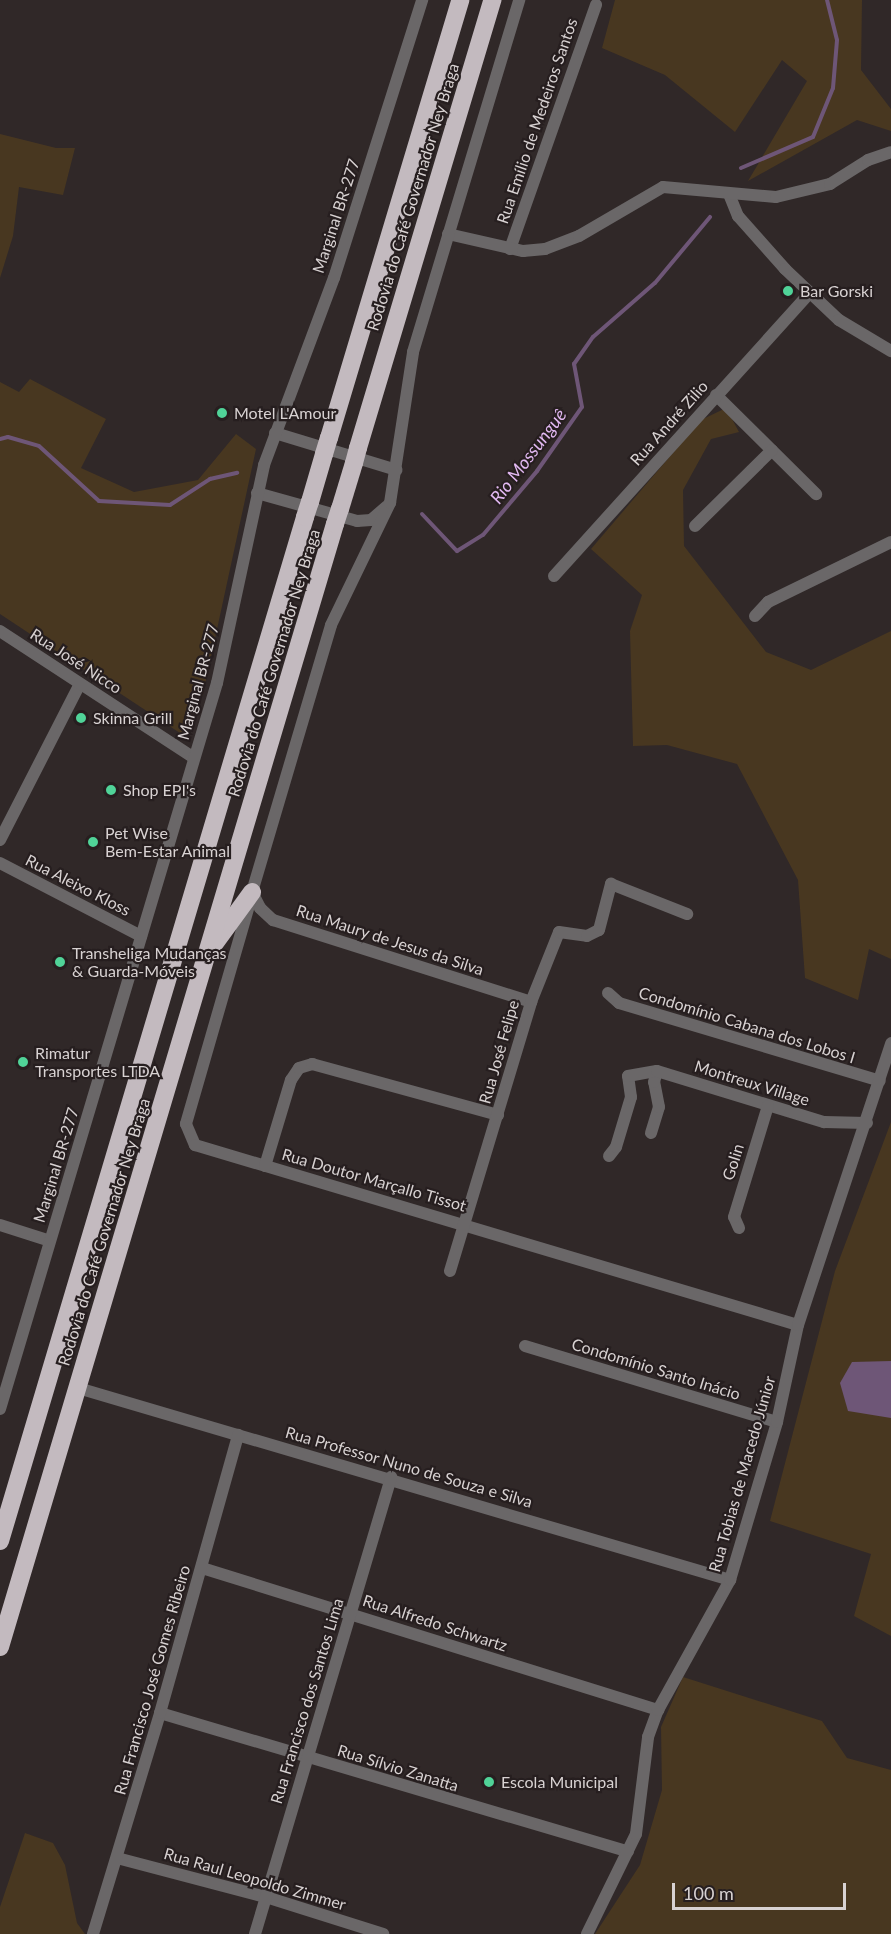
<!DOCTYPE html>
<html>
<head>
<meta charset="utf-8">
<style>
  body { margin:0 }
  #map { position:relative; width:891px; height:1934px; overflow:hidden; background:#302828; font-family:Lato,sans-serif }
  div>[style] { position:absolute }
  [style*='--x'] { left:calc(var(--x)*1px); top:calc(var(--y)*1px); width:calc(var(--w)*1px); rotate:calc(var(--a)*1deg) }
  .green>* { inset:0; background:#483720 }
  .water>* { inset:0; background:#6e5677 }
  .stream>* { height:4px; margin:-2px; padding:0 2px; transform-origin:2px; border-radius:2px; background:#6e5677 }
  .minor>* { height:12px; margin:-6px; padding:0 6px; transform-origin:6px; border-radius:6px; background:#6a6768 }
  .tertiary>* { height:12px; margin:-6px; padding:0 6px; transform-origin:6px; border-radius:6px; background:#6a6768 }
  .motorway>* { height:18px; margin:-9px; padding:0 9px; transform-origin:9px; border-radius:9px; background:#c3babf }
  .motorway-bridge>* { height:18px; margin:-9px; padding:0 9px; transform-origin:9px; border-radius:9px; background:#c3babf }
  .dots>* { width:16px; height:16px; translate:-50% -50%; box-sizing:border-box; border:3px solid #261e1f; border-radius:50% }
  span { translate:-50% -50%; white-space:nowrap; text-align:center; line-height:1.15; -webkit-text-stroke:4.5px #261e1f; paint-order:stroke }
  .street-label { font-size:16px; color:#d8d2d2 }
  .poi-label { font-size:16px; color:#d8d2d2 }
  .left { translate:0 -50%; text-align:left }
  .water-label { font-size:18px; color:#e1b8f1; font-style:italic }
  .scale { position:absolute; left:672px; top:1883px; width:174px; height:27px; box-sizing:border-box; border:3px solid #d8d2d2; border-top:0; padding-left:8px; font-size:18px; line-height:21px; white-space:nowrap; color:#d8d2d2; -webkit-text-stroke:4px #261e1f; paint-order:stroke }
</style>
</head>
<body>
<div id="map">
  <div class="green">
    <div style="clip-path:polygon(615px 0,862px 0,861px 70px,891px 109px,891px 131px,857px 120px,748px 181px,807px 81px,782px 60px,735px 132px,665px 75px,602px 48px)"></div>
    <div style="clip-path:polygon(0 134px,56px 148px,75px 148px,63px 195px,19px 187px,13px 236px,0 278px)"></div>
    <div style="clip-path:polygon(30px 379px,106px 419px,81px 468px,134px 492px,198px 480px,236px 434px,256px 449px,203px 694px,186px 737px,0 614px,0 382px,19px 392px)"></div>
    <div style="clip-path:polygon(726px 408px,739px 432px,711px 439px,683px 490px,684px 546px,766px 652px,811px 670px,891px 631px,891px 959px,869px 949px,858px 1000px,805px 978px,798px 880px,737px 764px,667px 745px,633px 746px,630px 631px,642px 595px,591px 549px,701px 420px)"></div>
    <div style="clip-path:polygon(891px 1122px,891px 1636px,854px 1616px,871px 1554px,770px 1521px,835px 1271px)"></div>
    <div style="clip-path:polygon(683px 1677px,822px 1721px,847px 1758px,891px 1770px,891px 1934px,595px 1934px,640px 1865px,662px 1790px,661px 1727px)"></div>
    <div style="clip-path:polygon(25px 1833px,53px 1843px,65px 1865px,77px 1923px,85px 1934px,0 1934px,0 1907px)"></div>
  </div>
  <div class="water">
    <div style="clip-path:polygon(891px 1361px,891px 1418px,848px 1411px,840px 1383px,852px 1362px)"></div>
  </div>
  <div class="stream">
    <div style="--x:741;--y:168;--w:78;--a:-23.3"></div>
    <div style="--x:813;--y:137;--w:53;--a:-67.8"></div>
    <div style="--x:833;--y:88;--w:48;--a:-85.2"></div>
    <div style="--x:837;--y:40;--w:41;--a:-104"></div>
    <div style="--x:0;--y:439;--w:8;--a:-14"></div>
    <div style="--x:8;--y:437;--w:32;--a:16"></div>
    <div style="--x:39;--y:446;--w:81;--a:42.5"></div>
    <div style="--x:99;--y:501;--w:71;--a:3.2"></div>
    <div style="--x:170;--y:505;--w:48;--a:-33"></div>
    <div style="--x:210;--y:479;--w:28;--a:-13"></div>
    <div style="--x:422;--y:514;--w:51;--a:46.6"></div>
    <div style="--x:457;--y:551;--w:31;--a:-32"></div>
    <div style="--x:483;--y:535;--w:84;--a:-49.8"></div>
    <div style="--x:537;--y:471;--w:78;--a:-54.9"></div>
    <div style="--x:582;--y:407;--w:44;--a:-100.5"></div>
    <div style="--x:574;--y:364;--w:33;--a:-55"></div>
    <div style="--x:593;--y:337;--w:82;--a:-41.1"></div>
    <div style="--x:655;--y:283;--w:86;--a:-50.2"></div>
  </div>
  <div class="minor">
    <div style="--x:510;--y:249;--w:259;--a:-70.6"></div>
    <div style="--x:716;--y:395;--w:141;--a:44.7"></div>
    <div style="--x:695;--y:526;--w:108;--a:-44.6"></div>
    <div style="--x:554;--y:576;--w:382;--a:-47.9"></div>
    <div style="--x:755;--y:616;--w:19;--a:-47"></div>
    <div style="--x:768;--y:602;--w:137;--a:-26"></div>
    <div style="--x:0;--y:840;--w:175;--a:-62.9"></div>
    <div style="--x:0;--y:863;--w:159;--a:27.4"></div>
    <div style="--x:252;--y:892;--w:18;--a:63"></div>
    <div style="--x:260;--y:908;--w:18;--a:43"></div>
    <div style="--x:273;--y:920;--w:271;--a:17.6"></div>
    <div style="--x:250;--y:902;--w:231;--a:106.1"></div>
    <div style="--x:186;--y:1124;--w:23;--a:67"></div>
    <div style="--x:195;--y:1145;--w:629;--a:16.62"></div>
    <div style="--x:608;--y:993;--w:15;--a:42"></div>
    <div style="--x:619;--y:1003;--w:272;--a:16.6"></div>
    <div style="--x:651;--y:1133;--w:27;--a:-73"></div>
    <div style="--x:659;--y:1107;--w:25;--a:-101"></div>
    <div style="--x:654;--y:1082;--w:11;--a:-75"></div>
    <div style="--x:609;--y:1156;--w:11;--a:-52"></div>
    <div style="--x:616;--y:1147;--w:52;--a:-73.3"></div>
    <div style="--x:631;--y:1097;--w:21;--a:-98"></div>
    <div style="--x:628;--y:1076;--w:29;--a:-10"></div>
    <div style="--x:657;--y:1071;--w:175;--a:17"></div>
    <div style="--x:824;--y:1122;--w:43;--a:1.3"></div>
    <div style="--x:265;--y:1166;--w:90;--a:-73.2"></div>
    <div style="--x:291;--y:1080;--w:14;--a:-56"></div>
    <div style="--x:299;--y:1068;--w:14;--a:-17"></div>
    <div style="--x:312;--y:1064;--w:193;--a:15.3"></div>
    <div style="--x:0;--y:1225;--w:52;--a:17.7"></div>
    <div style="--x:739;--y:1228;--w:12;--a:-114"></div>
    <div style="--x:734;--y:1217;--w:116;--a:-73"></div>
    <div style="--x:450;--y:1271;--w:281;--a:-73.2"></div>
    <div style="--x:531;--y:1002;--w:75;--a:-68.2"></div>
    <div style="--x:559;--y:932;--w:28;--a:8"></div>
    <div style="--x:587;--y:936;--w:13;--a:-27"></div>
    <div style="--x:599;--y:930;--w:48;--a:-75.4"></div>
    <div style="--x:611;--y:884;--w:82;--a:21.5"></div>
    <div style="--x:525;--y:1346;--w:263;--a:16.8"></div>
    <div style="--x:78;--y:1388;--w:680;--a:16.41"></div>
    <div style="--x:202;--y:1568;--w:478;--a:17.3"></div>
    <div style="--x:160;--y:1713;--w:488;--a:16.5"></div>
    <div style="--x:117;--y:1858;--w:154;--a:14.7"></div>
    <div style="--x:266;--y:1897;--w:123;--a:17.5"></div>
    <div style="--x:93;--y:1934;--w:231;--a:-73.1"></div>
    <div style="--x:160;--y:1713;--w:289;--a:-74.3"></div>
    <div style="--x:255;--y:1934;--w:477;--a:-73.4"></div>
  </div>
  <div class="tertiary">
    <div style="--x:729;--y:194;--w:24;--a:68"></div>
    <div style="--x:738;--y:216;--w:71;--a:48.4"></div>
    <div style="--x:785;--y:269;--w:74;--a:43.4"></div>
    <div style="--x:839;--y:320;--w:61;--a:30.8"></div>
    <div style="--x:448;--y:234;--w:77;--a:12.8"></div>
    <div style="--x:523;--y:251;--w:22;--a:-5"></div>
    <div style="--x:545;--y:249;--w:36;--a:-21"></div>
    <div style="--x:579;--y:236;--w:97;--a:-30.3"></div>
    <div style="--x:663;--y:187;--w:113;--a:5.1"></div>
    <div style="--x:776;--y:197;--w:56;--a:-13.5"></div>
    <div style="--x:830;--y:184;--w:45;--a:-32.3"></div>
    <div style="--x:868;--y:160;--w:24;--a:-19"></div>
    <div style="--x:275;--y:433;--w:127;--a:16.9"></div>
    <div style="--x:257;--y:493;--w:104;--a:15.6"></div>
    <div style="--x:357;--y:521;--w:14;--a:-4"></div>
    <div style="--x:371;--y:520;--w:21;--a:-41"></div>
    <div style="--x:0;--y:631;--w:232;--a:33.2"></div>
    <div style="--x:252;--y:892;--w:278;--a:-73.5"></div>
    <div style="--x:331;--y:625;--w:136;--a:-64.2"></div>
    <div style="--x:390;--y:503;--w:153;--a:-81.3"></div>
    <div style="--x:413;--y:352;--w:368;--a:-73.2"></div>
    <div style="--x:0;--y:1409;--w:758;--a:-73.36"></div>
    <div style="--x:217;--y:683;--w:223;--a:-77.8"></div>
    <div style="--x:264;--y:465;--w:200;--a:-69.5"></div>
    <div style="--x:334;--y:278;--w:292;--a:-72.4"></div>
    <div style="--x:587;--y:1934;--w:111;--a:-63.9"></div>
    <div style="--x:636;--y:1834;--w:98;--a:-82.9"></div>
    <div style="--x:648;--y:1737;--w:29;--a:-70"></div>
    <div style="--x:658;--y:1710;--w:149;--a:-61"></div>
    <div style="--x:730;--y:1580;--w:165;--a:-73.4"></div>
    <div style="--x:777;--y:1422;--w:99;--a:-77.8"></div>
    <div style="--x:798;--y:1325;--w:297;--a:-71.7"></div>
  </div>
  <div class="motorway">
    <div style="--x:329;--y:438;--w:457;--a:-73.3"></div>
    <div style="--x:358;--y:448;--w:468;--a:-73.3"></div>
    <div style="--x:310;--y:502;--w:50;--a:-73.7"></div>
    <div style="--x:340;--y:509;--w:48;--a:-73.1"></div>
    <div style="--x:215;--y:943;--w:63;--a:-54"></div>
    <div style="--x:0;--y:1541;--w:1068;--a:-73.41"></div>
    <div style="--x:0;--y:1647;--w:1172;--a:-73.39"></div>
  </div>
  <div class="motorway-bridge">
    <div style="--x:324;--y:454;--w:17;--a:-73"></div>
    <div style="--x:354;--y:463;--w:16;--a:-75"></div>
    <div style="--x:305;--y:517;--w:16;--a:-72"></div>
    <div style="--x:335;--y:524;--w:16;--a:-72"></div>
  </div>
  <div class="dots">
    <div style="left:788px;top:291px;background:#50d398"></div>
    <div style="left:222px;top:413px;background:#50d398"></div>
    <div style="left:81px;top:718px;background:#50d398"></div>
    <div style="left:111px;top:790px;background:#50d398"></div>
    <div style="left:93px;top:842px;background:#50d398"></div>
    <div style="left:60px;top:962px;background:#50d398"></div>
    <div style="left:23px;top:1062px;background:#50d398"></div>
    <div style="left:489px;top:1782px;background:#50d398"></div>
  </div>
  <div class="street-label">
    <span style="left:537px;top:121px;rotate:-71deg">Rua Emílio de Medeiros Santos</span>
    <span style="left:413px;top:197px;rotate:-73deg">Rodovia do Café Governador Ney Braga</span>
    <span style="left:336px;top:216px;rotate:-72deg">Marginal BR-277</span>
    <span style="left:669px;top:423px;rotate:-48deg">Rua André Zilio</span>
    <span style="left:76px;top:661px;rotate:33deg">Rua José Nicco</span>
    <span style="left:274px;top:663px;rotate:-73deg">Rodovia do Café Governador Ney Braga</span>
    <span style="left:198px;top:682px;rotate:-75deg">Marginal BR-277</span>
    <span style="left:78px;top:885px;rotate:27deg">Rua Aleixo Kloss</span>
    <span style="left:390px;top:940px;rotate:18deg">Rua Maury de Jesus da Silva</span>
    <span style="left:747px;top:1025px;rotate:17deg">Condomínio Cabana dos Lobos I</span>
    <span style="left:499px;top:1052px;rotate:-74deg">Rua José Felipe</span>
    <span style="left:752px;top:1083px;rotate:17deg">Montreux Village</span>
    <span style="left:733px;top:1162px;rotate:-73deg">Golin</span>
    <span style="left:56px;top:1165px;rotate:-73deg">Marginal BR-277</span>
    <span style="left:374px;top:1180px;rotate:16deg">Rua Doutor Marçallo Tissot</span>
    <span style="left:104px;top:1232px;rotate:-73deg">Rodovia do Café Governador Ney Braga</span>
    <span style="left:656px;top:1369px;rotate:17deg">Condomínio Santo Inácio</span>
    <span style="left:409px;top:1467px;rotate:16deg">Rua Professor Nuno de Souza e Silva</span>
    <span style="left:742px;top:1474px;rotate:-74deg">Rua Tobias de Macedo Júnior</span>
    <span style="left:435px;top:1623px;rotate:18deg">Rua Alfredo Schwartz</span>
    <span style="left:152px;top:1680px;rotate:-74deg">Rua Francisco José Gomes Ribeiro</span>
    <span style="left:307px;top:1701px;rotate:-73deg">Rua Francisco dos Santos Lima</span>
    <span style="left:398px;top:1768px;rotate:17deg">Rua Sílvio Zanatta</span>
    <span style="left:255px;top:1879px;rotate:16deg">Rua Raul Leopoldo Zimmer</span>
  </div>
  <div class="poi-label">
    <span class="left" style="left:800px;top:291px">Bar Gorski</span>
    <span class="left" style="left:234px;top:413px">Motel L'Amour</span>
    <span class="left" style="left:93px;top:718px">Skinna Grill</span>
    <span class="left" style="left:123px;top:790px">Shop EPI's</span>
    <span class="left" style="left:105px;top:842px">Pet Wise<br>Bem-Estar Animal</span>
    <span class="left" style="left:72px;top:962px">Transheliga Mudanças<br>&amp; Guarda-Móveis</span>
    <span class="left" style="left:35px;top:1062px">Rimatur<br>Transportes LTDA</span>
    <span class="left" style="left:501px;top:1782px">Escola Municipal</span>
  </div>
  <div class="water-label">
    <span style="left:528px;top:456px;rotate:-53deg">Rio Mossunguê</span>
  </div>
  <div class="scale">100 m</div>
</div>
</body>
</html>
